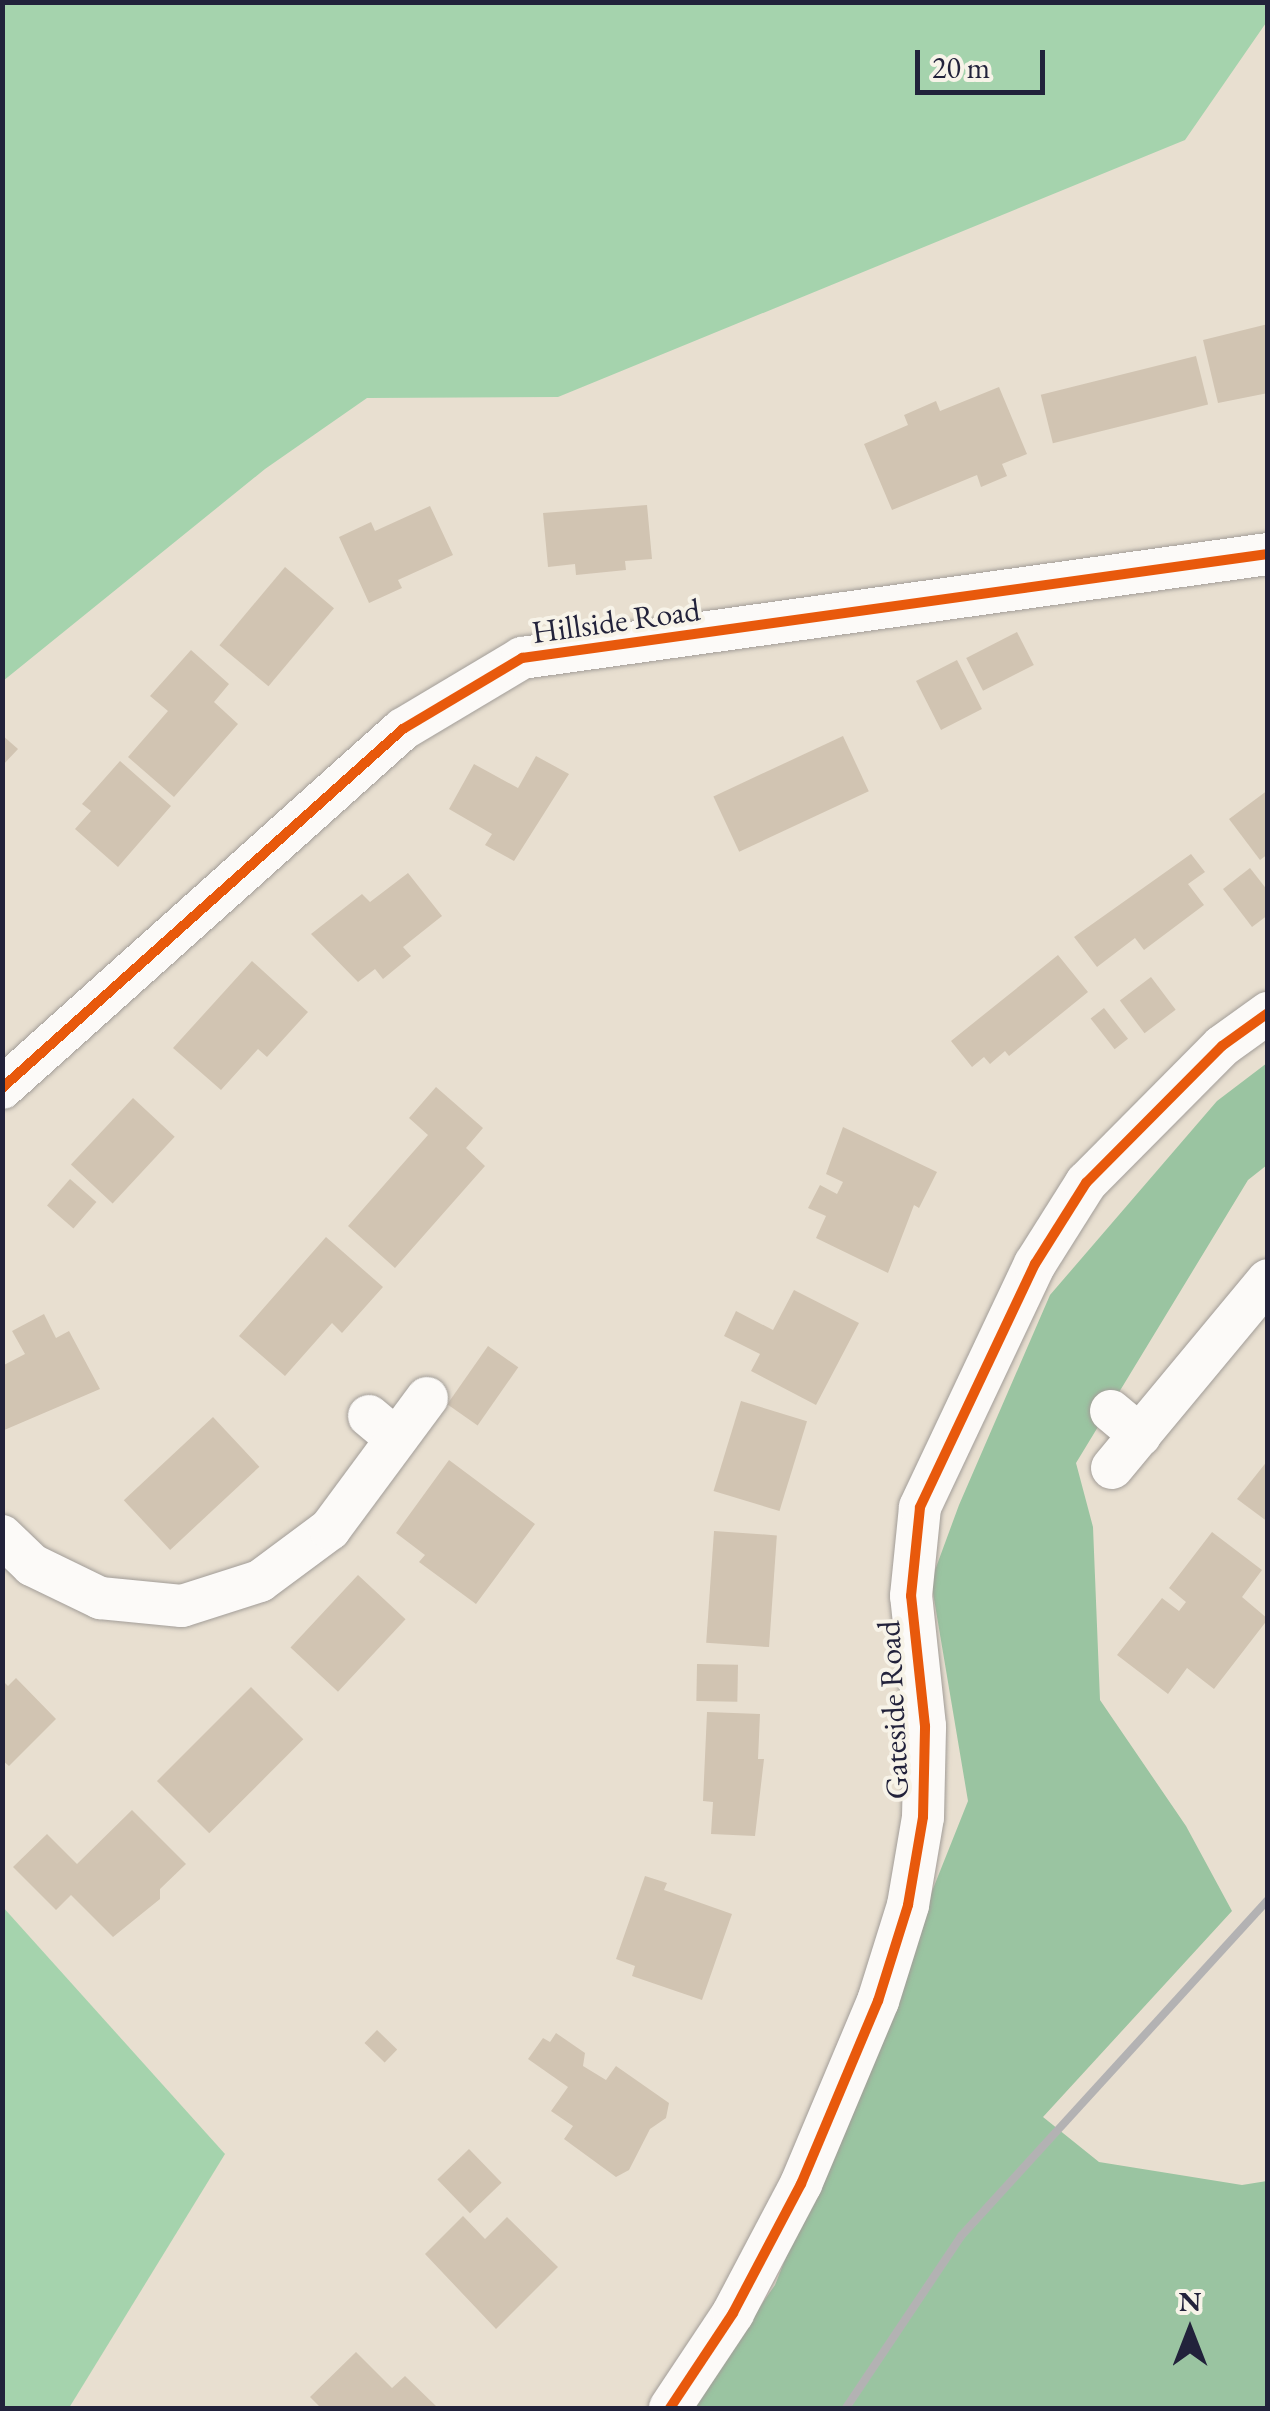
<!DOCTYPE html>
<html>
<head>
<meta charset="utf-8">
<style>
  body { margin:0 }
  #map { position:relative; width:1270px; height:2411px; overflow:hidden; background:#e8dfd0; font-family:"EB Garamond",serif }
  div>[style] { position:absolute }
  [style*='--x'] { left:calc(var(--x)*1px); top:calc(var(--y)*1px); width:calc(var(--w)*1px); rotate:calc(var(--a)*1deg) }
  .green>* { inset:0; background:#a5d3ad }
  .forest>* { inset:0; background:#9ac4a1 }
  .building>* { inset:0; background:#d1c4b2; transform-origin:0 0 }
  .roads { filter:drop-shadow(0 0 2px #a29d98) drop-shadow(0 0 2px #a29d98) }
  .minor>* { height:42px; margin:-21px; padding:0 21px; transform-origin:21px; border-radius:21px; background:#fcfaf8 }
  .rail>* { height:8px; margin:-4px; padding:0 4px; transform-origin:4px; border-radius:4px; background:#b3b2b3 }
  .cycleway>* { height:10px; margin:-5px; padding:0 5px; transform-origin:5px; border-radius:5px; background:#e8590c }
  span { translate:-50% -50%; white-space:nowrap; text-align:center; line-height:1.15; -webkit-text-stroke:8px #f7f3e8; paint-order:stroke }
  .street-label { font-size:32px; color:#22223b }
  .frame { position:absolute; inset:0; border:5px solid #22223b; pointer-events:none }
  .north { position:absolute; left:1140px; top:2281px; width:100px; height:100px; -webkit-text-stroke:8px #f7f3e8; paint-order:stroke; rotate:0deg; font-size:28px; font-weight:700; line-height:40px; text-align:center; color:#22223b }
  .north::after { content:''; display:block; margin:auto; width:35px; height:45px; background:#22223b; clip-path:polygon(50% 0,100% 100%,50% 72%,0 100%) }
  .scale { position:absolute; left:915px; top:50px; width:130px; height:45px; box-sizing:border-box; border:5px solid #22223b; border-top:0; padding-left:12px; font-size:30px; line-height:35px; white-space:nowrap; color:#22223b; -webkit-text-stroke:8px #f7f3e8; paint-order:stroke }
</style>
</head>
<body>
<div id="map">
  <div class="green">
    <div style="clip-path:polygon(3px 2px,1267px 2px,1268px 20px,1185px 140px,558px 397px,367px 398px,265px 469px,3px 681px)"></div>
    <div style="clip-path:polygon(2px 1906px,225px 2154px,69px 2408px,3px 2408px)"></div>
  </div>
  <div class="forest">
    <div style="clip-path:polygon(1267px 1063px,1267px 1165px,1248px 1180px,1076px 1463px,1093px 1527px,1100px 1700px,1186px 1826px,1232px 1911px,1043px 2117px,1099px 2162px,1242px 2185px,1267px 2181px,1267px 2408px,690px 2408px,775px 2285px,968px 1801px,931px 1581px,959px 1505px,1050px 1295px,1217px 1101px)"></div>
  </div>
  <div class="building">
    <div style="clip-path:polygon(1268px 324px,1268px 393px,1218px 403px,1203px 340px)"></div>
    <div style="left:1196px;top:356px;width:50px;height:160px;rotate:76deg"></div>
    <div style="clip-path:polygon(999px 387px,1027px 454px,1002px 464px,1007px 476px,981px 487px,977px 475px,892px 510px,864px 444px,908px 425px,904px 415px,927px 405px,936px 401px,940px 411px)"></div>
    <div style="clip-path:polygon(647px 505px,652px 559px,625px 561px,626px 570px,576px 575px,575px 564px,548px 567px,543px 513px)"></div>
    <div style="clip-path:polygon(430px 506px,453px 555px,398px 580px,402px 588px,369px 603px,339px 537px,371px 522px,375px 531px)"></div>
    <div style="left:285px;top:567px;width:64px;height:102px;rotate:40deg"></div>
    <div style="left:1017px;top:632px;width:37px;height:57px;rotate:63deg"></div>
    <div style="clip-path:polygon(191px 650px,229px 684px,214px 702px,238px 724px,174px 797px,128px 757px,168px 711px,150px 696px)"></div>
    <div style="left:957px;top:660px;width:55px;height:46px;rotate:63deg"></div>
    <div style="clip-path:polygon(2px 735px,18px 749px,2px 766px)"></div>
    <div style="left:843px;top:736px;width:61px;height:143px;rotate:65deg"></div>
    <div style="clip-path:polygon(536px 756px,569px 774px,514px 861px,485px 845px,492px 834px,449px 809px,474px 764px,518px 788px)"></div>
    <div style="clip-path:polygon(120px 761px,171px 806px,118px 867px,75px 829px,91px 811px,82px 804px)"></div>
    <div style="clip-path:polygon(1268px 790px,1268px 854px,1260px 860px,1229px 819px)"></div>
    <div style="clip-path:polygon(1191px 854px,1205px 872px,1188px 884px,1204px 905px,1144px 950px,1135px 938px,1097px 967px,1074px 937px)"></div>
    <div style="clip-path:polygon(1250px 868px,1268px 891px,1268px 915px,1252px 927px,1223px 889px)"></div>
    <div style="clip-path:polygon(408px 873px,442px 916px,403px 947px,411px 956px,383px 979px,375px 969px,358px 982px,311px 934px,362px 894px,370px 902px)"></div>
    <div style="clip-path:polygon(1058px 955px,1088px 992px,1009px 1056px,1005px 1051px,990px 1064px,984px 1057px,972px 1067px,951px 1041px)"></div>
    <div style="clip-path:polygon(252px 961px,308px 1012px,267px 1057px,258px 1049px,221px 1090px,173px 1048px)"></div>
    <div style="left:1151px;top:977px;width:41px;height:39px;rotate:53deg"></div>
    <div style="left:1104px;top:1008px;width:39px;height:17px;rotate:52deg"></div>
    <div style="clip-path:polygon(436px 1087px,483px 1128px,466px 1148px,485px 1166px,395px 1268px,348px 1226px,428px 1135px,409px 1118px)"></div>
    <div style="left:133px;top:1098px;width:57px;height:91px;rotate:43deg"></div>
    <div style="clip-path:polygon(843px 1127px,937px 1172px,919px 1208px,914px 1205px,888px 1273px,816px 1238px,826px 1216px,808px 1208px,820px 1185px,837px 1194px,843px 1182px,826px 1174px)"></div>
    <div style="left:70px;top:1179px;width:35px;height:35px;rotate:41deg"></div>
    <div style="clip-path:polygon(326px 1237px,383px 1287px,342px 1333px,332px 1323px,285px 1376px,239px 1336px)"></div>
    <div style="clip-path:polygon(794px 1290px,859px 1323px,816px 1405px,751px 1371px,760px 1354px,724px 1336px,736px 1311px,773px 1330px)"></div>
    <div style="clip-path:polygon(44px 1314px,56px 1338px,69px 1331px,100px 1389px,2px 1431px,2px 1366px,25px 1354px,12px 1331px)"></div>
    <div style="left:488px;top:1346px;width:37px;height:71px;rotate:35deg"></div>
    <div style="left:741px;top:1401px;width:69px;height:94px;rotate:17deg"></div>
    <div style="left:213px;top:1417px;width:68px;height:122px;rotate:47deg"></div>
    <div style="clip-path:polygon(449px 1460px,535px 1524px,476px 1604px,419px 1562px,425px 1555px,396px 1533px)"></div>
    <div style="clip-path:polygon(1268px 1460px,1268px 1522px,1237px 1499px)"></div>
    <div style="left:714px;top:1531px;width:63px;height:112px;rotate:4deg"></div>
    <div style="clip-path:polygon(1212px 1532px,1262px 1570px,1242px 1597px,1268px 1619px,1214px 1689px,1187px 1668px,1168px 1694px,1117px 1655px,1162px 1598px,1179px 1611px,1186px 1602px,1169px 1588px)"></div>
    <div style="left:358px;top:1575px;width:65px;height:99px;rotate:43deg"></div>
    <div style="left:697px;top:1664px;width:41px;height:37px;rotate:1deg"></div>
    <div style="clip-path:polygon(16px 1678px,56px 1719px,9px 1766px,2px 1760px,2px 1680px,8px 1686px)"></div>
    <div style="left:251px;top:1687px;width:74px;height:133px;rotate:45deg"></div>
    <div style="clip-path:polygon(707px 1712px,760px 1714px,758px 1759px,764px 1759px,755px 1836px,711px 1834px,713px 1802px,703px 1801px)"></div>
    <div style="clip-path:polygon(132px 1810px,186px 1864px,160px 1889px,160px 1899px,113px 1937px,71px 1895px,56px 1910px,13px 1867px,47px 1834px,77px 1864px)"></div>
    <div style="clip-path:polygon(645px 1876px,667px 1883px,664px 1890px,732px 1914px,702px 2000px,632px 1976px,635px 1966px,616px 1959px)"></div>
    <div style="left:377px;top:2030px;width:28px;height:18px;rotate:44deg"></div>
    <div style="clip-path:polygon(556px 2033px,585px 2053px,583px 2066px,606px 2080px,616px 2066px,669px 2103px,666px 2118px,650px 2129px,629px 2170px,616px 2177px,564px 2139px,573px 2126px,551px 2111px,568px 2087px,528px 2059px,543px 2038px,550px 2042px)"></div>
    <div style="left:469px;top:2149px;width:47px;height:44px;rotate:46deg"></div>
    <div style="clip-path:polygon(463px 2216px,485px 2239px,507px 2217px,558px 2267px,496px 2329px,425px 2254px)"></div>
    <div style="clip-path:polygon(356px 2352px,392px 2388px,405px 2376px,438px 2408px,321px 2408px,310px 2397px)"></div>
  </div>
  <div class="roads">
    <div class="minor">
      <div style="--x:2;--y:1088;--w:538;--a:-41.84"></div>
      <div style="--x:403;--y:729;--w:139;--a:-30.8"></div>
      <div style="--x:522;--y:658;--w:753;--a:-7.94"></div>
      <div style="--x:1111;--y:1411;--w:38;--a:40"></div>
      <div style="--x:369;--y:1416;--w:35;--a:40"></div>
      <div style="--x:1112;--y:1468;--w:244;--a:-50.3"></div>
      <div style="--x:2;--y:1536;--w:42;--a:44"></div>
      <div style="--x:32;--y:1565;--w:76;--a:25.9"></div>
      <div style="--x:100;--y:1598;--w:82;--a:5.6"></div>
      <div style="--x:182;--y:1606;--w:82;--a:-17.8"></div>
      <div style="--x:260;--y:1581;--w:87;--a:-36.6"></div>
      <div style="--x:330;--y:1529;--w:163;--a:-53.5"></div>
      <div style="--x:670;--y:2408;--w:114;--a:-56.4"></div>
      <div style="--x:733;--y:2313;--w:146;--a:-62.2"></div>
      <div style="--x:801;--y:2184;--w:199;--a:-67.2"></div>
      <div style="--x:878;--y:2001;--w:101;--a:-72.6"></div>
      <div style="--x:908;--y:1905;--w:89;--a:-80.3"></div>
      <div style="--x:923;--y:1817;--w:91;--a:-88.7"></div>
      <div style="--x:925;--y:1726;--w:131;--a:-96.1"></div>
      <div style="--x:911;--y:1596;--w:89;--a:-84.2"></div>
      <div style="--x:920;--y:1507;--w:269;--a:-64.7"></div>
      <div style="--x:1035;--y:1264;--w:96;--a:-57.8"></div>
      <div style="--x:1086;--y:1183;--w:193;--a:-45.2"></div>
      <div style="--x:1222;--y:1046;--w:57;--a:-35.7"></div>
    </div>
  </div>
  <div class="rail">
    <div style="--x:846;--y:2408;--w:207;--a:-56.2"></div>
    <div style="--x:961;--y:2236;--w:455;--a:-47.6"></div>
  </div>
  <div class="cycleway">
    <div style="--x:2;--y:1088;--w:538;--a:-41.84"></div>
    <div style="--x:403;--y:729;--w:139;--a:-30.8"></div>
    <div style="--x:522;--y:658;--w:753;--a:-7.94"></div>
    <div style="--x:670;--y:2408;--w:114;--a:-56.4"></div>
    <div style="--x:733;--y:2313;--w:146;--a:-62.2"></div>
    <div style="--x:801;--y:2184;--w:199;--a:-67.2"></div>
    <div style="--x:878;--y:2001;--w:101;--a:-72.6"></div>
    <div style="--x:908;--y:1905;--w:89;--a:-80.3"></div>
    <div style="--x:923;--y:1817;--w:91;--a:-88.7"></div>
    <div style="--x:925;--y:1726;--w:131;--a:-96.1"></div>
    <div style="--x:911;--y:1596;--w:89;--a:-84.2"></div>
    <div style="--x:920;--y:1507;--w:269;--a:-64.7"></div>
    <div style="--x:1035;--y:1264;--w:96;--a:-57.8"></div>
    <div style="--x:1086;--y:1183;--w:193;--a:-45.2"></div>
    <div style="--x:1222;--y:1046;--w:57;--a:-35.7"></div>
  </div>
  <div class="street-label">
    <span style="left:616px;top:621px;rotate:-8deg">Hillside Road</span>
    <span style="left:893px;top:1710px;rotate:-93deg">Gateside Road</span>
  </div>
  <div class="frame"></div>
  <div class="north">N</div>
  <div class="scale">20 m</div>
</div>
</body>
</html>
